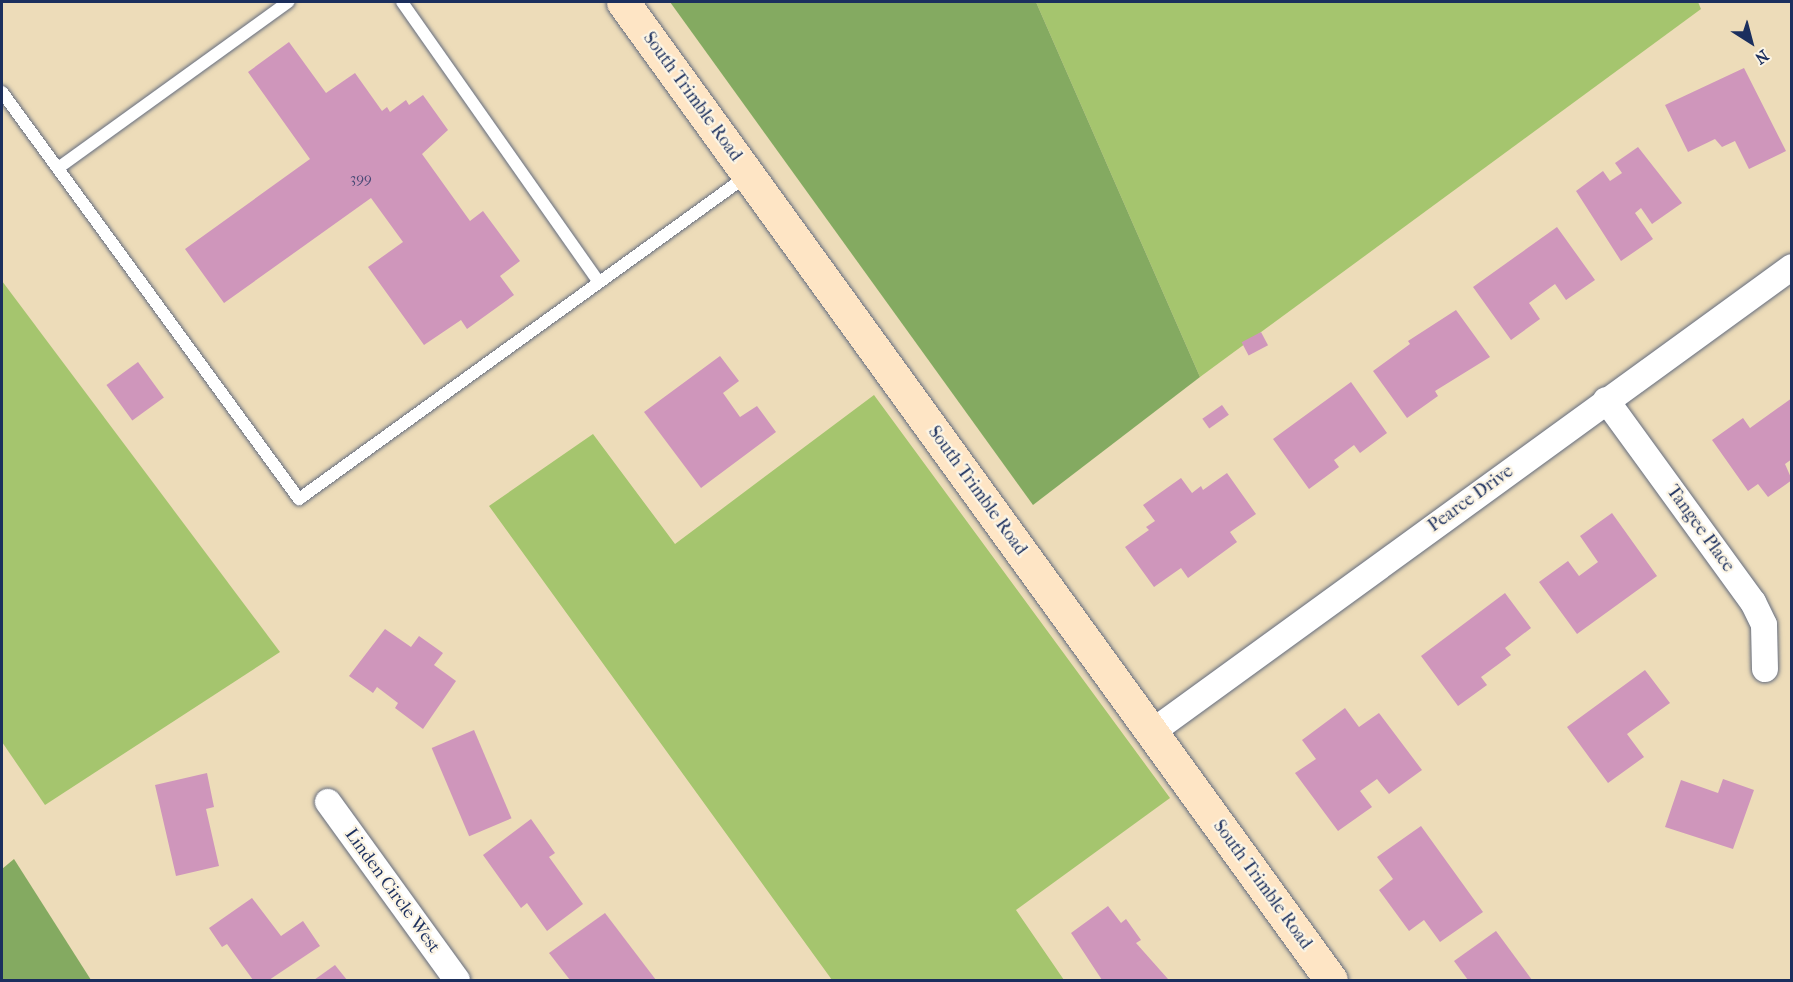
<!DOCTYPE html>
<html>
<head>
<meta charset="utf-8">
<style>
  body { margin:0 }
  #map { position:relative; width:1793px; height:982px; overflow:hidden; background:#eddcb9; font-family:"IM FELL French Canon",serif }
  div>[style] { position:absolute }
  [style*='--x'] { left:calc(var(--x)*1px); top:calc(var(--y)*1px); width:calc(var(--w)*1px); rotate:calc(var(--a)*1deg) }
  .green>* { inset:0; background:#a5c56e }
  .forest>* { inset:0; background:#84aa61 }
  .building>* { inset:0; background:#cf96bb; transform-origin:0 0 }
  .roads { filter:drop-shadow(0 0 2px #646c7e) drop-shadow(0 0 2px #646c7e) }
  .lane>* { height:12px; margin:-6px; padding:0 6px; transform-origin:6px; border-radius:6px; background:#fff }
  .street>* { height:26px; margin:-13px; padding:0 13px; transform-origin:13px; border-radius:13px; background:#fff }
  .secondary>* { height:33px; margin:-16.5px; padding:0 16.5px; transform-origin:16.5px; border-radius:16.5px; background:#fee5c5 }
  span { translate:-50% -50%; white-space:nowrap; text-align:center; line-height:1.15; -webkit-text-stroke:4.5px #fcf5e5; paint-order:stroke }
  .number-label { font-size:15px; color:#484975 }
  .number-label span { -webkit-text-stroke-width:0 }
  .street-label { font-size:18px; color:#1b2f5e }
  .frame { position:absolute; inset:0; border:3px solid #1b2f5e; pointer-events:none }
  .north { position:absolute; left:1721px; top:12px; width:60px; height:60px; -webkit-text-stroke:4px #fcf5e5; paint-order:stroke; rotate:144deg; font-size:16px; font-weight:700; line-height:24px; text-align:center; color:#1b2f5e }
  .north::after { content:''; display:block; margin:auto; width:21px; height:27px; background:#1b2f5e; clip-path:polygon(50% 0,100% 100%,50% 72%,0 100%) }
</style>
</head>
<body>
<div id="map">
  <div class="green">
    <div style="clip-path:polygon(1036px 2px,1698px 2px,1701px 9px,1200px 377px)"></div>
    <div style="clip-path:polygon(2px 281px,280px 652px,45px 805px,2px 742px)"></div>
    <div style="clip-path:polygon(874px 395px,1170px 798px,1016px 910px,1064px 980px,832px 980px,489px 506px,593px 434px,675px 544px)"></div>
  </div>
  <div class="forest">
    <div style="clip-path:polygon(670px 2px,1036px 2px,1200px 377px,1033px 505px)"></div>
    <div style="clip-path:polygon(14px 859px,91px 980px,2px 980px,2px 869px)"></div>
  </div>
  <div class="building">
    <div style="clip-path:polygon(289px 42px,326px 93px,355px 73px,382px 111px,387px 107px,390px 112px,406px 100px,409px 105px,423px 95px,448px 130px,422px 154px,470px 221px,483px 211px,520px 261px,500px 276px,514px 295px,467px 329px,461px 320px,424px 345px,368px 267px,403px 242px,371px 198px,224px 303px,185px 249px,310px 159px,248px 72px)"></div>
    <div style="clip-path:polygon(1744px 68px,1786px 151px,1749px 169px,1735px 141px,1722px 147px,1715px 139px,1688px 152px,1665px 105px)"></div>
    <div style="clip-path:polygon(1638px 147px,1682px 203px,1652px 224px,1641px 208px,1635px 213px,1653px 239px,1621px 261px,1576px 191px,1603px 171px,1610px 181px,1622px 173px,1615px 163px)"></div>
    <div style="clip-path:polygon(1557px 227px,1595px 280px,1566px 300px,1555px 284px,1529px 303px,1540px 319px,1511px 340px,1473px 287px)"></div>
    <div style="clip-path:polygon(1456px 310px,1490px 357px,1435px 391px,1438px 396px,1407px 418px,1373px 371px,1410px 344px,1408px 341px)"></div>
    <div style="left:1261px;top:332px;width:15px;height:22px;rotate:62deg"></div>
    <div style="clip-path:polygon(720px 356px,739px 381px,723px 393px,740px 417px,757px 406px,776px 432px,701px 488px,644px 412px)"></div>
    <div style="left:138px;top:362px;width:44px;height:39px;rotate:54deg"></div>
    <div style="clip-path:polygon(1351px 382px,1387px 433px,1360px 453px,1354px 445px,1334px 460px,1339px 467px,1309px 489px,1273px 439px)"></div>
    <div style="clip-path:polygon(1792px 398px,1792px 459px,1785px 464px,1792px 480px,1768px 497px,1758px 484px,1748px 491px,1712px 440px,1743px 418px,1750px 428px)"></div>
    <div style="left:1222px;top:405px;width:12px;height:24px;rotate:55deg"></div>
    <div style="clip-path:polygon(1227px 473px,1256px 514px,1230px 532px,1237px 542px,1188px 578px,1181px 568px,1154px 587px,1125px 547px,1149px 530px,1146px 527px,1155px 521px,1143px 505px,1181px 478px,1192px 493px,1201px 486px,1203px 490px)"></div>
    <div style="clip-path:polygon(1612px 513px,1657px 576px,1577px 634px,1539px 582px,1568px 561px,1579px 576px,1598px 562px,1580px 536px)"></div>
    <div style="clip-path:polygon(1505px 593px,1531px 628px,1505px 648px,1511px 655px,1481px 677px,1487px 685px,1458px 706px,1421px 656px)"></div>
    <div style="clip-path:polygon(385px 629px,411px 647px,419px 636px,443px 653px,434px 665px,456px 681px,423px 729px,395px 708px,398px 703px,377px 687px,373px 693px,349px 676px)"></div>
    <div style="clip-path:polygon(1645px 670px,1670px 703px,1627px 734px,1644px 757px,1608px 783px,1567px 727px)"></div>
    <div style="clip-path:polygon(1345px 708px,1359px 727px,1379px 713px,1422px 770px,1389px 794px,1377px 779px,1360px 791px,1372px 807px,1338px 831px,1295px 773px,1316px 759px,1302px 740px)"></div>
    <div style="left:474px;top:730px;width:96px;height:46px;rotate:67deg"></div>
    <div style="clip-path:polygon(207px 773px,214px 807px,206px 809px,219px 866px,176px 876px,155px 785px)"></div>
    <div style="clip-path:polygon(1723px 779px,1754px 790px,1733px 849px,1665px 827px,1681px 780px,1718px 793px)"></div>
    <div style="clip-path:polygon(531px 819px,555px 853px,549px 857px,583px 904px,547px 931px,527px 903px,521px 908px,483px 855px)"></div>
    <div style="clip-path:polygon(1421px 826px,1483px 912px,1440px 942px,1424px 920px,1409px 931px,1379px 890px,1393px 879px,1377px 857px)"></div>
    <div style="clip-path:polygon(252px 898px,281px 936px,303px 921px,320px 946px,269px 980px,253px 980px,227px 944px,222px 947px,209px 928px)"></div>
    <div style="clip-path:polygon(1108px 906px,1121px 923px,1126px 919px,1141px 940px,1136px 943px,1168px 979px,1102px 980px,1071px 933px)"></div>
    <div style="clip-path:polygon(605px 913px,656px 980px,570px 980px,549px 953px)"></div>
    <div style="clip-path:polygon(1496px 931px,1532px 980px,1468px 980px,1454px 961px)"></div>
    <div style="clip-path:polygon(335px 965px,347px 980px,314px 980px)"></div>
  </div>
  <div class="roads">
    <div class="lane">
      <div style="--x:402;--y:2;--w:342;--a:54.9"></div>
      <div style="--x:2;--y:92;--w:504;--a:53.88"></div>
      <div style="--x:299;--y:499;--w:554;--a:-35.81"></div>
      <div style="--x:58;--y:168;--w:284;--a:-35.8"></div>
    </div>
    <div class="street">
      <div style="--x:1606;--y:400;--w:250;--a:54"></div>
      <div style="--x:1753;--y:602;--w:25;--a:64"></div>
      <div style="--x:1764;--y:625;--w:44;--a:88.7"></div>
      <div style="--x:1152;--y:732;--w:791;--a:-36"></div>
      <div style="--x:328;--y:802;--w:220;--a:54.1"></div>
    </div>
    <div class="secondary">
      <div style="--x:623;--y:2;--w:1207;--a:54.1"></div>
    </div>
  </div>
  <div class="number-label">
    <span style="left:361px;top:179px">399</span>
  </div>
  <div class="street-label">
    <span style="left:692px;top:97px;rotate:54deg">South Trimble Road</span>
    <span style="left:977px;top:491px;rotate:54deg">South Trimble Road</span>
    <span style="left:1471px;top:499px;rotate:-36deg">Pearce Drive</span>
    <span style="left:1700px;top:529px;rotate:54deg">Tangee Place</span>
    <span style="left:1262px;top:885px;rotate:54deg">South Trimble Road</span>
    <span style="left:392px;top:891px;rotate:54deg">Linden Circle West</span>
  </div>
  <div class="frame"></div>
  <div class="north">N</div>
</div>
</body>
</html>
